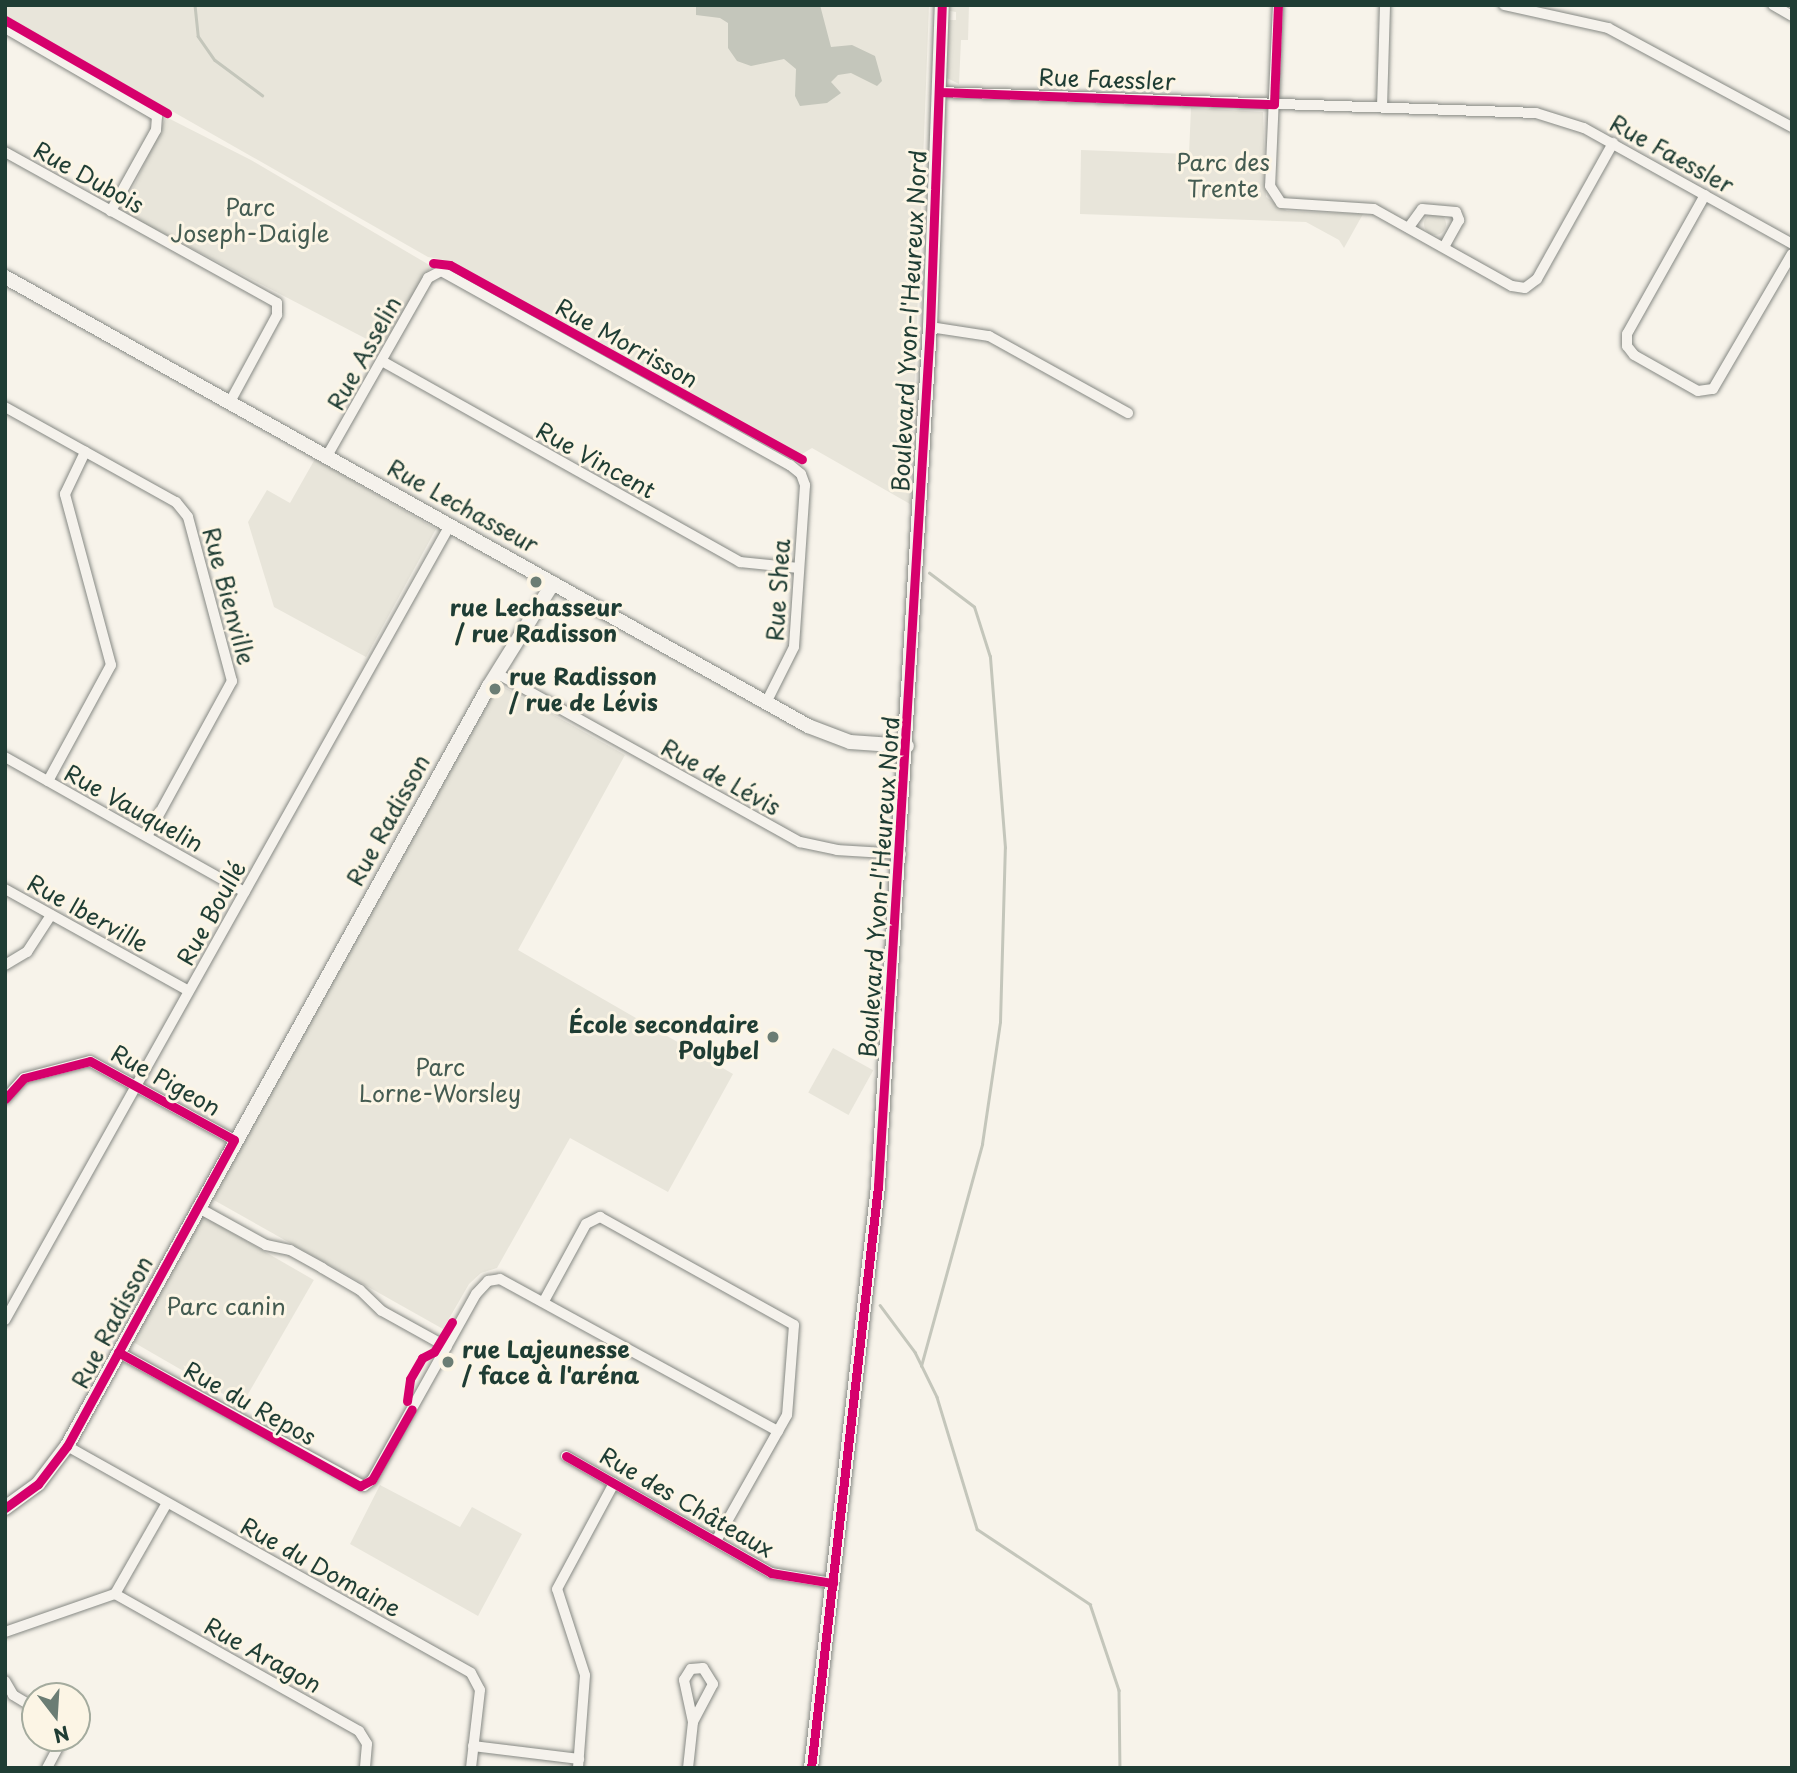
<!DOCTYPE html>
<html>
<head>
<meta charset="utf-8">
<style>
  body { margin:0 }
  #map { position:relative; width:1797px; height:1773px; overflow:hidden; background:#f7f3ea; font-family:"Playpen Sans",sans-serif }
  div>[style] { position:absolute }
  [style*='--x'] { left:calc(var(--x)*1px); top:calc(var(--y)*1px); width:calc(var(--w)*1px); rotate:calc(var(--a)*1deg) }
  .green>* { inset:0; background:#e8e5da; transform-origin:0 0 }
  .round { border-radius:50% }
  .water>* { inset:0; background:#c4c6bb }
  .stream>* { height:2.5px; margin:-1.25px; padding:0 1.25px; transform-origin:1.25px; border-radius:1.25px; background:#c4c6bb }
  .roads { filter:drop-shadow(0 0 2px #868984) drop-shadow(0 0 2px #868984) }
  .street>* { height:10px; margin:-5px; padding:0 5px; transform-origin:5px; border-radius:5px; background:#f5f2ec }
  .secondary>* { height:14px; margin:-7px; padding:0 7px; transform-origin:7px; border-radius:7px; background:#f5f2ec }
  .cycleway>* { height:9px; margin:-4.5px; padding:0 4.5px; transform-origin:4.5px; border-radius:4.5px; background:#d6006c }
  .dots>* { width:19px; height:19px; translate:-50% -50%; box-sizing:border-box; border:4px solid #fcf5e5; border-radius:50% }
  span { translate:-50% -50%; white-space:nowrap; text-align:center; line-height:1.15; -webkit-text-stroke:6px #fcf5e5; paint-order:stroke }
  .street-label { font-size:23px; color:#1f3d34 }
  .park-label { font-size:23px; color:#455c52 }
  .poi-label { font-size:23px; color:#1f3d34; font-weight:700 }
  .left { translate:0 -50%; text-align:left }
  .right { translate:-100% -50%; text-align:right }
  .frame { position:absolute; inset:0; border:7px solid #1f3d34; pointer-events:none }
  .north { position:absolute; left:21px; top:1682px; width:70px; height:70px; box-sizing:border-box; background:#fcf5e5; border:2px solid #a4ab9e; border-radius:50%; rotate:163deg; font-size:19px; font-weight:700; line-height:28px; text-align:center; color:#1f3d34 }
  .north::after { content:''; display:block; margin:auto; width:24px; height:32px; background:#6b7d74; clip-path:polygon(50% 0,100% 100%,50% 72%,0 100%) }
</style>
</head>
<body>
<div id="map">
  <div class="green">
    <div style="clip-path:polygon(5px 5px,929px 5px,910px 504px,812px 448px,797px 457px,445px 260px,428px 257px,5px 16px)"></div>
    <div style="clip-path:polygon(950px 5px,969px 5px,968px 40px,961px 40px,959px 84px,947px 78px,948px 20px,956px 20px,956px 12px,950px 11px)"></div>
    <div style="clip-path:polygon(1191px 108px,1263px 112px,1266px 197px,1287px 211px,1363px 214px,1344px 248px,1339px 240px,1306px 222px,1080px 214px,1081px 150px,1189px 154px)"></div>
    <div style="clip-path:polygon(166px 117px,251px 160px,431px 266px,382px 347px,122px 212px)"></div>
    <div class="round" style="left:1424px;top:213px;width:22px;height:22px"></div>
    <div style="clip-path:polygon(315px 459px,436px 529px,366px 657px,274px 607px,248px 522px,267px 490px,290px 503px)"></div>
    <div style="clip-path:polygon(504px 687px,625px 755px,518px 950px,733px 1074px,668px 1192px,570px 1138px,497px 1268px,481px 1273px,469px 1284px,443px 1329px,212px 1199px,496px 689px)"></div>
    <div style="left:833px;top:1048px;width:46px;height:51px;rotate:29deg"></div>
    <div style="left:203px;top:1216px;width:128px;height:144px;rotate:30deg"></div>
    <div style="clip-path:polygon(380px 1485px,460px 1527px,472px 1507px,522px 1534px,478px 1616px,350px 1544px)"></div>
  </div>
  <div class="water">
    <div style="clip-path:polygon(696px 5px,820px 5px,831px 47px,852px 45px,875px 56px,882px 81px,877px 86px,851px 73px,838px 75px,831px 82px,841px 93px,827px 103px,800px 106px,795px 96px,796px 69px,784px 59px,751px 66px,737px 61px,728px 48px,728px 23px,720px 18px,696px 15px)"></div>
  </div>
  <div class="stream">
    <div style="--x:195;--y:5;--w:31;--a:84"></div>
    <div style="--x:198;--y:36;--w:29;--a:55"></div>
    <div style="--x:215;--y:60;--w:59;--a:36.7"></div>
    <div style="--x:880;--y:1305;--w:59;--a:53.3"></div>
    <div style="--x:915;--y:1352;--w:50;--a:63.9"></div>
    <div style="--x:937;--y:1397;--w:138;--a:73.1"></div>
    <div style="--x:977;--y:1529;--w:136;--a:33.6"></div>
    <div style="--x:1090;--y:1604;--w:91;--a:71.4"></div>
    <div style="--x:1119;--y:1690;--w:78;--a:89.3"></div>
    <div style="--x:921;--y:1366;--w:230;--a:-74.6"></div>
    <div style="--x:982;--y:1144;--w:123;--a:-81.6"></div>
    <div style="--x:1000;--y:1022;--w:174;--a:-88.4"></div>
    <div style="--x:1005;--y:848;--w:192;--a:-94.5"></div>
    <div style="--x:990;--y:657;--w:52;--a:-107.7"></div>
    <div style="--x:974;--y:607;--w:56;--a:-142.9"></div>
  </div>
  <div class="roads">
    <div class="street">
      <div style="--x:1278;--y:5;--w:181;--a:92.5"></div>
      <div style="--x:1270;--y:186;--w:20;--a:57"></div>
      <div style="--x:1281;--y:203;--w:93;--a:3.7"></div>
      <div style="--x:1374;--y:209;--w:158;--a:29.2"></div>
      <div style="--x:1512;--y:286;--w:13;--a:9"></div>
      <div style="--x:1525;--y:288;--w:15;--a:-37"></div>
      <div style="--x:1537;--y:279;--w:156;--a:-60.8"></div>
      <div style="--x:1504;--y:5;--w:107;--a:12.5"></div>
      <div style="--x:1608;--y:28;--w:209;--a:28.3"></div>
      <div style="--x:1773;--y:5;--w:22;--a:30"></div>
      <div style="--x:5;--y:28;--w:176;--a:30.1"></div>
      <div style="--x:157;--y:116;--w:14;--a:94"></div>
      <div style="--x:156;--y:130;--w:93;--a:119.1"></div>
      <div style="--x:939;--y:92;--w:597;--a:2.01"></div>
      <div style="--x:1536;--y:113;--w:50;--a:17.4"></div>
      <div style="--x:1584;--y:128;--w:238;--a:29.1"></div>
      <div style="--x:1382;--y:107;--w:102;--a:-88.3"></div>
      <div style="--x:5;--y:152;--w:311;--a:29"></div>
      <div style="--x:277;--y:303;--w:12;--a:90"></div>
      <div style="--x:277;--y:315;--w:99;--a:118.4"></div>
      <div style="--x:1705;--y:195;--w:159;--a:119.3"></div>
      <div style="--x:1627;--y:334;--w:12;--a:90"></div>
      <div style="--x:1627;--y:346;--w:11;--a:52"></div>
      <div style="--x:1634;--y:355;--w:73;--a:29.4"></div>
      <div style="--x:1698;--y:391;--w:15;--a:-8"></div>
      <div style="--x:1713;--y:389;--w:156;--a:-59.7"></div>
      <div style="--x:1409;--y:227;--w:22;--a:-54"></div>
      <div style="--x:1422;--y:209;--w:34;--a:5"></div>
      <div style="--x:1456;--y:212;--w:9;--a:69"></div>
      <div style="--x:1459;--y:220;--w:31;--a:119"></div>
      <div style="--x:930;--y:327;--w:60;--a:8.7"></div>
      <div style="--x:989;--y:336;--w:159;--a:29"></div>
      <div style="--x:382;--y:361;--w:411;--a:29.3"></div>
      <div style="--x:740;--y:562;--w:59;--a:5.8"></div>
      <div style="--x:5;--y:407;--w:196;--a:29.1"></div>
      <div style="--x:176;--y:502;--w:19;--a:51"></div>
      <div style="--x:188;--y:517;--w:170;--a:75"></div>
      <div style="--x:232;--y:681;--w:177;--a:118.7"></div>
      <div style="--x:327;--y:456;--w:205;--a:-60.4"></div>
      <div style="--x:428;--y:278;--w:15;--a:-28"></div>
      <div style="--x:441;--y:271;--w:399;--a:29.1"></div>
      <div style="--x:790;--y:465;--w:14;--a:39"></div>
      <div style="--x:801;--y:474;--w:12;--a:70"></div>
      <div style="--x:805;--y:485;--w:162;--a:93.9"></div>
      <div style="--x:794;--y:647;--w:63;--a:116.6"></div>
      <div style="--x:498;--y:674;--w:346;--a:29.1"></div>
      <div style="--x:800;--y:842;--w:38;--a:12"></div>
      <div style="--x:837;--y:850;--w:64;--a:3.6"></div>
      <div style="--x:5;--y:757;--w:275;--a:29.4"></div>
      <div style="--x:48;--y:781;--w:132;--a:-61.5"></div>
      <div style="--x:111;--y:665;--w:177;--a:-105.1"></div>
      <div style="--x:65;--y:494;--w:47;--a:-64.5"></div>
      <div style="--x:5;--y:889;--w:210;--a:29"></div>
      <div style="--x:5;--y:965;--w:26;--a:-31"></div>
      <div style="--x:27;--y:952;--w:44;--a:-57"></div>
      <div style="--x:5;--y:1099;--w:28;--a:-48"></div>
      <div style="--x:24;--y:1078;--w:68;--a:-14.4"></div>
      <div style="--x:90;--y:1061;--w:164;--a:28.7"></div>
      <div style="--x:197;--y:1207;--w:79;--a:28.8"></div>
      <div style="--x:266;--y:1245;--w:25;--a:12"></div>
      <div style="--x:290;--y:1250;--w:37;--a:29"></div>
      <div style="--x:322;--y:1268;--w:44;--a:30.1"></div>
      <div style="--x:360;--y:1290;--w:30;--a:44"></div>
      <div style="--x:382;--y:1311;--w:74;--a:29"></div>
      <div style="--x:544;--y:1301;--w:88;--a:-61.4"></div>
      <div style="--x:586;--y:1224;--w:16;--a:-27"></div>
      <div style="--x:600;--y:1217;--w:222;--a:29.1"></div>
      <div style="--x:794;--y:1325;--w:90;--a:94.4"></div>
      <div style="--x:787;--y:1415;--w:145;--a:119.4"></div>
      <div style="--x:5;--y:1320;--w:911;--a:-60.76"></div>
      <div style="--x:118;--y:1352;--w:280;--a:28.6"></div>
      <div style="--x:364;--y:1486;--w:10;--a:-37"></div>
      <div style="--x:372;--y:1480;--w:213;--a:-60.8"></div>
      <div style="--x:476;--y:1294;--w:18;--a:-47"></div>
      <div style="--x:488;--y:1281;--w:12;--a:-9"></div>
      <div style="--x:500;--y:1279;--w:317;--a:28.7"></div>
      <div style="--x:67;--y:1446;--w:463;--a:29.3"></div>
      <div style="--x:471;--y:1673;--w:19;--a:62"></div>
      <div style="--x:480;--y:1690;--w:79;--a:96.6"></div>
      <div style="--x:566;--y:1456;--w:236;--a:29.7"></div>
      <div style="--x:771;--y:1573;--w:63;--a:9.2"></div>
      <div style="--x:115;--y:1594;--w:280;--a:29.3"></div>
      <div style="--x:359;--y:1731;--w:15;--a:58"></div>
      <div style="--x:367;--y:1744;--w:24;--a:95"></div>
      <div style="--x:5;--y:1632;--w:116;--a:-19.1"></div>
      <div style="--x:115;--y:1594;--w:105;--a:-60.3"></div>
      <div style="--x:5;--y:1681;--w:16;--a:60"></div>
      <div style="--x:13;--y:1695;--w:26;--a:31"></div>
      <div style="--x:473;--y:1746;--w:107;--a:7"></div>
      <div style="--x:47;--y:1768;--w:34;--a:-62"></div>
      <div style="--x:578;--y:1768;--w:93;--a:-85.7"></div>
      <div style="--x:585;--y:1675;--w:90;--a:-108"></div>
      <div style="--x:557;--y:1589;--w:120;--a:-61.7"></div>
      <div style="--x:688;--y:1768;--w:46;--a:-83.8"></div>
      <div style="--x:693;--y:1722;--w:43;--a:-102.1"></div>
      <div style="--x:684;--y:1680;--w:13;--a:-58"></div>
      <div style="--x:691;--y:1669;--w:12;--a:-5"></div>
      <div style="--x:703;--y:1668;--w:19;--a:58"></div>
      <div style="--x:713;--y:1684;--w:43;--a:117.8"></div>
    </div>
    <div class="secondary">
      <div style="--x:5;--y:277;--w:920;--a:29.21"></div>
      <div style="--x:808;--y:726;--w:45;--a:20.9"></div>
      <div style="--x:850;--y:742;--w:57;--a:4"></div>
      <div style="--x:5;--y:1508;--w:41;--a:-36"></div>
      <div style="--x:38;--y:1484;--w:48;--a:-52.7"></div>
      <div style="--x:67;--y:1446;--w:869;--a:-60.96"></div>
      <div style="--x:489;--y:686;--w:121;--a:-58.1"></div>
      <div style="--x:811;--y:1768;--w:586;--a:-83.43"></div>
      <div style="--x:878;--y:1186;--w:861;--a:-86.54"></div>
      <div style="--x:930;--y:327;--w:322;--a:-87.9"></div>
    </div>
  </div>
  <div class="cycleway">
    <div style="--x:5;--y:20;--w:187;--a:29.9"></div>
    <div style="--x:939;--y:92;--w:335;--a:2.1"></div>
    <div style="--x:1274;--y:104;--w:99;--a:-87.7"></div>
    <div style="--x:433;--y:263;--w:17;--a:7"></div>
    <div style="--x:450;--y:265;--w:402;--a:28.9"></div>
    <div style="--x:5;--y:1099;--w:28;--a:-48"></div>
    <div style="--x:24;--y:1078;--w:68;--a:-14.4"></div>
    <div style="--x:90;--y:1061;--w:164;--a:28.7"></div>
    <div style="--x:234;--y:1140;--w:349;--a:118.6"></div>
    <div style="--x:67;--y:1446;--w:48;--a:127.3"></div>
    <div style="--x:38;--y:1484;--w:41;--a:144"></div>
    <div style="--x:118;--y:1352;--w:277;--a:29"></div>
    <div style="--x:360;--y:1486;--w:13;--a:-27"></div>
    <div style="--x:372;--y:1480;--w:81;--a:-60.6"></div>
    <div style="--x:407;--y:1401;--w:22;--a:-82"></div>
    <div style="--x:410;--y:1379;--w:24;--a:-60"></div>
    <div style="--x:422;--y:1358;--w:13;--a:-27"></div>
    <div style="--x:434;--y:1352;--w:35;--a:-59"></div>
    <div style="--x:566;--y:1456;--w:236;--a:29.7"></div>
    <div style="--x:771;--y:1573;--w:63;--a:9.2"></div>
    <div style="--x:811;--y:1768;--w:586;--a:-83.43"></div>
    <div style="--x:878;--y:1186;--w:861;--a:-86.54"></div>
    <div style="--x:930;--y:327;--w:322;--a:-87.9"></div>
  </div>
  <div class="dots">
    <div style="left:536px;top:582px;background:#6b7d74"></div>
    <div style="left:495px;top:689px;background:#6b7d74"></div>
    <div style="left:773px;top:1037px;background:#6b7d74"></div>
    <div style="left:448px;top:1362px;background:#6b7d74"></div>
  </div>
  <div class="street-label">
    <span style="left:1107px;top:79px;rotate:2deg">Rue Faessler</span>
    <span style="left:1672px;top:154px;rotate:29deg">Rue Faessler</span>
    <span style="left:89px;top:177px;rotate:29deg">Rue Dubois</span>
    <span style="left:909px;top:321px;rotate:-87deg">Boulevard Yvon-l'Heureux Nord</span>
    <span style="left:627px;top:343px;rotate:29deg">Rue Morrisson</span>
    <span style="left:364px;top:353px;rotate:-61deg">Rue Asselin</span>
    <span style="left:596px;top:460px;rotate:29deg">Rue Vincent</span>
    <span style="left:463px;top:506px;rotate:29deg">Rue Lechasseur</span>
    <span style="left:778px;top:590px;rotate:-86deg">Rue Shea</span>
    <span style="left:229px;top:596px;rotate:75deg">Rue Bienville</span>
    <span style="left:721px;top:777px;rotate:29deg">Rue de Lévis</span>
    <span style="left:134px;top:808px;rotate:29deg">Rue Vauquelin</span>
    <span style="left:388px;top:820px;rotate:-61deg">Rue Radisson</span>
    <span style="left:879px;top:887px;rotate:-86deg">Boulevard Yvon-l'Heureux Nord</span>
    <span style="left:88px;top:913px;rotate:29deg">Rue Iberville</span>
    <span style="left:211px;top:913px;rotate:-61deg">Rue Boullé</span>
    <span style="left:166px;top:1080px;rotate:29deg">Rue Pigeon</span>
    <span style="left:112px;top:1322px;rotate:-62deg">Rue Radisson</span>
    <span style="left:250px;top:1403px;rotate:29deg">Rue du Repos</span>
    <span style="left:687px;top:1502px;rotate:30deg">Rue des Châteaux</span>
    <span style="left:321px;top:1567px;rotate:29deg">Rue du Domaine</span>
    <span style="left:263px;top:1655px;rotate:29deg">Rue Aragon</span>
  </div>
  <div class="park-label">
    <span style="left:1223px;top:175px">Parc des<br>Trente</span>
    <span style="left:250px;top:220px">Parc<br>Joseph-Daigle</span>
    <span style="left:440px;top:1080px">Parc<br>Lorne-Worsley</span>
    <span style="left:226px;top:1306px">Parc canin</span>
  </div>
  <div class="poi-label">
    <span style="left:536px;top:620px">rue Lechasseur<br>/ rue Radisson</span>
    <span class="left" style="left:509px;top:689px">rue Radisson<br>/ rue de Lévis</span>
    <span class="right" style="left:759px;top:1037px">École secondaire<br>Polybel</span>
    <span class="left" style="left:462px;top:1362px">rue Lajeunesse<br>/ face à l'aréna</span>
  </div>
  <div class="frame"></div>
  <div class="north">N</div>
</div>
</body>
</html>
